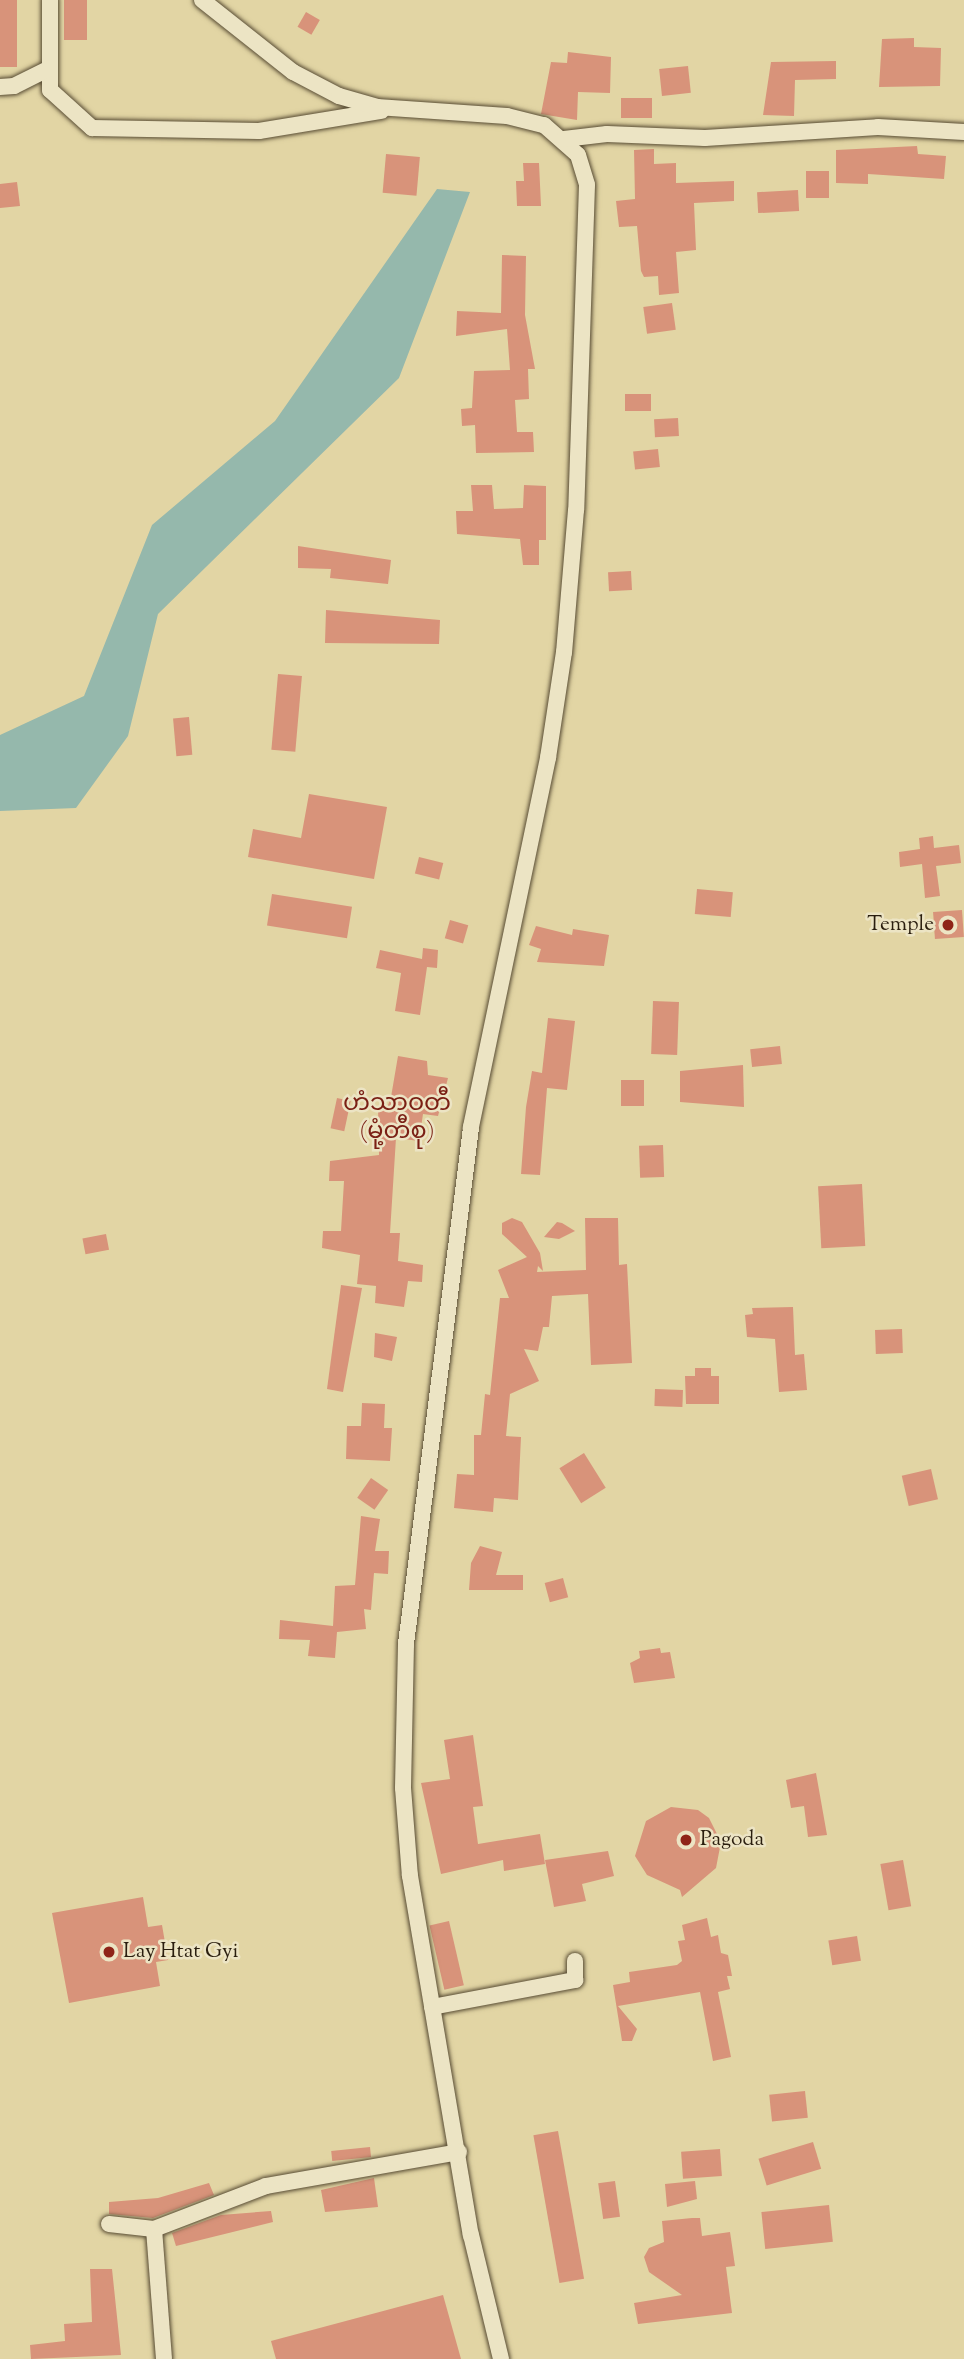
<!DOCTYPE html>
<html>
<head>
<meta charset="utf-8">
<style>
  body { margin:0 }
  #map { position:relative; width:964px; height:2359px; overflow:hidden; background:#e2d5a4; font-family:"Sorts Mill Goudy","Noto Sans Myanmar",serif }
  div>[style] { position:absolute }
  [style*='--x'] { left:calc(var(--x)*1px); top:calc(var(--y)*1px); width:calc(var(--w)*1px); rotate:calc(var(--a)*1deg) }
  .water>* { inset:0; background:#95b8ac }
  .building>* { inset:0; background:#d8937a; transform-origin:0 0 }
  .roads { filter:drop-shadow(0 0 2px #584c34) drop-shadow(0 0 2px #584c34) }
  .minor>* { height:16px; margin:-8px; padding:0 8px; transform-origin:8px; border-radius:8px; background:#ece4c4 }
  .dots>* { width:19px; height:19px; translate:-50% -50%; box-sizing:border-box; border:4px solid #ece4c4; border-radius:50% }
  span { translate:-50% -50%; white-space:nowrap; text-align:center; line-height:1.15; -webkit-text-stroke:5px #ece4c4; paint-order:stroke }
  .poi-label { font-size:21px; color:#2a1e0e }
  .right { translate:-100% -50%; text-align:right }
  .left { translate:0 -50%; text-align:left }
  .quarter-label { font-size:24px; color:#7a1f14 }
</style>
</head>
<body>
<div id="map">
  <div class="water">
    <div style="clip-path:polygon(437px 189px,470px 192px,399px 378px,158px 614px,128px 736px,76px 808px,0 811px,0 735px,84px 696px,152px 525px,275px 421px)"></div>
  </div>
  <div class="building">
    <div style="left:0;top:0;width:17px;height:67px"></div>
    <div style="left:64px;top:0;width:23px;height:40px"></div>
    <div style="left:306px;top:12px;width:16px;height:17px;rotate:30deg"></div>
    <div style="clip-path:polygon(914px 38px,914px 47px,941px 48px,940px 86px,879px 87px,882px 39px)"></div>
    <div style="clip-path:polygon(568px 52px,611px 57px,610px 93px,578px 92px,577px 120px,541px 114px,551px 62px,567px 63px)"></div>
    <div style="clip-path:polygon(836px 61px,836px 79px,795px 80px,794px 116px,763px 115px,771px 62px)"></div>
    <div style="left:688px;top:66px;width:27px;height:29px;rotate:84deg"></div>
    <div style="left:652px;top:98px;width:20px;height:31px;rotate:90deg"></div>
    <div style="clip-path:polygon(917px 146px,918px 154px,946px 156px,944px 179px,868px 174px,868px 184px,836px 183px,836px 150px)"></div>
    <div style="clip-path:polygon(654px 149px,654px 164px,676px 163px,676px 183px,734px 181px,734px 201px,694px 203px,696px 250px,676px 252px,679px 293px,659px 295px,658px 276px,644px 277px,641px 271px,637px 226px,619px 227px,616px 201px,635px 199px,634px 150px)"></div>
    <div style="left:386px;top:154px;width:34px;height:39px;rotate:5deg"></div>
    <div style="clip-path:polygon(523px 163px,539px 163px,541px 206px,517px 206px,516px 181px,524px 181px)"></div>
    <div style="left:806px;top:171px;width:23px;height:27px"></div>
    <div style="clip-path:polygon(17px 182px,20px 206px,0 208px,0 184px)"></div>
    <div style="left:798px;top:190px;width:21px;height:41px;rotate:87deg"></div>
    <div style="clip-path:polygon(502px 255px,526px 256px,525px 315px,535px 369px,528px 369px,529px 399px,515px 400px,517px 432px,533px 432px,534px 452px,476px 453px,475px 425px,462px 426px,461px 409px,472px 408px,474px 371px,510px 370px,507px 329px,456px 336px,457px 311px,501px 313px)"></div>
    <div style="left:672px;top:303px;width:27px;height:29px;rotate:82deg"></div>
    <div style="left:625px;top:394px;width:26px;height:17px"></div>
    <div style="left:678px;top:418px;width:18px;height:24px;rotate:87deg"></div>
    <div style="left:658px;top:449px;width:18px;height:25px;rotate:84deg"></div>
    <div style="clip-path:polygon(471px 485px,492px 485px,494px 509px,523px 508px,524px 485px,546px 486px,546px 540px,539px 540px,539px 565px,523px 565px,520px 539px,457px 534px,456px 511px,473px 511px)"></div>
    <div style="clip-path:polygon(298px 546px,391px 560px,388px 584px,330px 578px,331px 569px,298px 568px)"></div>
    <div style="left:631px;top:571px;width:19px;height:23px;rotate:87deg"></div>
    <div style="clip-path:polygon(326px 610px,440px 620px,439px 644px,325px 643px)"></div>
    <div style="left:278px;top:674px;width:24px;height:76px;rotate:5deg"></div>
    <div style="left:189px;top:717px;width:38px;height:16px;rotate:85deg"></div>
    <div style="clip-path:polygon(309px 794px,387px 807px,374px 879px,248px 857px,253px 829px,301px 838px)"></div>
    <div style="clip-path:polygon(933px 836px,934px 848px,959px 845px,961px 863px,936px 866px,940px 896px,925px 898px,922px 864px,900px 867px,899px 852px,920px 849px,919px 838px)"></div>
    <div style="left:419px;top:857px;width:25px;height:17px;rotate:14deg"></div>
    <div style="left:697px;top:889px;width:36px;height:25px;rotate:5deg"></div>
    <div style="left:272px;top:894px;width:81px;height:32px;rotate:9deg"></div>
    <div style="left:962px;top:910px;width:27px;height:29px;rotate:86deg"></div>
    <div style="left:450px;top:920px;width:19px;height:19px;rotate:16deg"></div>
    <div style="clip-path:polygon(536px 926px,572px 935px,573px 929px,609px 935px,604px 966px,537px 962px,541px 949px,529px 945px)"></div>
    <div style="clip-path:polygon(423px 948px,438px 950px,437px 968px,427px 967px,420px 1015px,395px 1011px,401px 973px,376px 968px,380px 950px,422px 959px)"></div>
    <div style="left:653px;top:1001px;width:26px;height:53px;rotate:2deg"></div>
    <div style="clip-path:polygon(548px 1018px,575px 1021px,567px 1090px,547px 1088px,540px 1175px,521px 1174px,526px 1107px,532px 1071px,542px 1073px)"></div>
    <div style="left:780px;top:1046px;width:18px;height:30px;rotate:84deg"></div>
    <div style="clip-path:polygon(398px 1056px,427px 1061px,428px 1075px,448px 1078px,438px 1116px,423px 1114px,419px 1141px,396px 1138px,390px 1233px,400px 1233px,398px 1261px,423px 1265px,422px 1282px,408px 1281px,404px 1307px,375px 1303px,376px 1286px,357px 1284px,360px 1255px,322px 1248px,323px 1231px,341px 1231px,344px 1181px,329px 1181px,330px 1161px,379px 1155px,378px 1107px,387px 1108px,391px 1097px)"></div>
    <div style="clip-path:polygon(743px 1065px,744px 1107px,680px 1102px,680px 1071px)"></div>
    <div style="left:621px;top:1080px;width:23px;height:26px"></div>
    <div style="left:337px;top:1098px;width:14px;height:31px;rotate:12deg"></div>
    <div style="left:663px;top:1145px;width:32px;height:24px;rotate:88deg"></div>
    <div style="left:862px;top:1184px;width:62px;height:44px;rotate:87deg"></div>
    <div style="clip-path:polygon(512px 1218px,522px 1222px,540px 1253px,543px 1271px,538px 1266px,537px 1272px,586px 1270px,585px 1218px,618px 1218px,619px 1265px,627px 1264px,632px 1363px,591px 1365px,588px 1294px,552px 1296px,549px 1327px,543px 1327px,538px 1351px,524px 1349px,539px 1381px,510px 1394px,506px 1436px,521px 1437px,518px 1500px,494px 1498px,493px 1512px,454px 1508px,457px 1474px,474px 1475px,474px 1435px,481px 1435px,485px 1394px,490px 1395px,500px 1298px,509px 1298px,498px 1270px,527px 1257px,502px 1234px,502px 1223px)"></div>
    <div style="clip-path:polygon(557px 1222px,562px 1223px,575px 1231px,559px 1239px,544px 1237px)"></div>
    <div style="left:106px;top:1234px;width:16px;height:24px;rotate:79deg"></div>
    <div style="clip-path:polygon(341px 1285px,362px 1288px,343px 1392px,327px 1389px)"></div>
    <div style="clip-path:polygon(793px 1307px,795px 1355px,804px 1354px,807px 1390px,779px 1392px,775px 1339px,747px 1337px,745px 1315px,753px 1314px,752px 1308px)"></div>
    <div style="left:902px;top:1329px;width:24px;height:27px;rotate:88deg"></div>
    <div style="clip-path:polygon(375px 1333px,397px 1337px,392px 1361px,374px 1357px)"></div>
    <div style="clip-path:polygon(695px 1368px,711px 1368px,711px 1376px,719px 1376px,719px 1404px,686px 1404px,685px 1376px,695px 1376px)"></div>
    <div style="left:655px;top:1389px;width:28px;height:17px;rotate:2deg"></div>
    <div style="clip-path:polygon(362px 1403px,385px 1404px,384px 1428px,392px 1428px,390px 1461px,346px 1459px,347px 1426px,361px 1426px)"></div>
    <div style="left:584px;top:1453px;width:41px;height:29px;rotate:58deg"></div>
    <div style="left:931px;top:1469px;width:31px;height:30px;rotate:77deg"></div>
    <div style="left:371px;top:1478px;width:21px;height:24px;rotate:35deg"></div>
    <div style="clip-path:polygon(361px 1516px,380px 1519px,375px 1551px,389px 1551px,388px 1574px,374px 1573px,371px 1610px,364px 1609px,366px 1629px,337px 1632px,335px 1658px,308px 1656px,310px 1640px,279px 1639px,280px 1620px,333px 1626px,335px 1586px,355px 1585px)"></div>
    <div style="clip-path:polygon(480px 1546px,502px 1552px,496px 1575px,523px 1575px,523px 1590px,469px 1590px,471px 1563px)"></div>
    <div style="left:563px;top:1578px;width:20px;height:19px;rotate:75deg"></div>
    <div style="clip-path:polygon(660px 1648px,661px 1653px,670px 1652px,675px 1678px,634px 1683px,630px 1663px,640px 1658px,639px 1651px)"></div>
    <div style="clip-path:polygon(473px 1735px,483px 1806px,473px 1807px,478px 1844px,540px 1834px,545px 1864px,504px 1871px,503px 1860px,441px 1874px,421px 1783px,450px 1779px,444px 1740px)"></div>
    <div style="clip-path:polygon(816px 1773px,827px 1835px,808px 1837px,804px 1806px,791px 1808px,786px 1780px)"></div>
    <div style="clip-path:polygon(671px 1807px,698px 1810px,709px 1818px,721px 1842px,716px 1868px,682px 1897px,680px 1890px,647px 1875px,635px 1856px,646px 1821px)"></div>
    <div style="clip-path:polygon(608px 1851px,614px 1876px,582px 1884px,586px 1901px,554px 1907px,545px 1860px)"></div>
    <div style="left:903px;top:1860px;width:47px;height:23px;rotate:80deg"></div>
    <div style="clip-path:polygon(143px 1897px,148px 1927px,162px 1925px,168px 1960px,156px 1962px,160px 1986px,69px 2003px,52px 1913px)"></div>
    <div style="clip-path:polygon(707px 1918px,711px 1937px,718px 1935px,721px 1953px,728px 1955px,732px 1976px,727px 1976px,730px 1989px,718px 1992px,731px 2057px,713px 2061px,700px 1992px,618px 2006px,637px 2029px,632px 2041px,622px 2041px,613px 1985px,630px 1982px,629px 1972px,677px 1965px,682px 1961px,678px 1941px,685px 1940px,682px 1925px)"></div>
    <div style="left:449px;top:1921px;width:66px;height:20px;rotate:77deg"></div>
    <div style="left:857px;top:1936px;width:25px;height:29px;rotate:81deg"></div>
    <div style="left:805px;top:2091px;width:27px;height:36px;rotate:84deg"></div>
    <div style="left:558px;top:2131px;width:150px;height:25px;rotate:80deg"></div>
    <div style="left:813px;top:2142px;width:28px;height:57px;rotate:73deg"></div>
    <div style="left:370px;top:2147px;width:10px;height:39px;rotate:84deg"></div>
    <div style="left:720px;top:2149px;width:27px;height:39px;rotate:86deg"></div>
    <div style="clip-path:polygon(374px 2178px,378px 2207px,325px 2212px,321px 2190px)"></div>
    <div style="left:615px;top:2181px;width:36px;height:17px;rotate:82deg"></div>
    <div style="clip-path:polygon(695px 2181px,697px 2199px,667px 2207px,665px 2184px)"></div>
    <div style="clip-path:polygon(209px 2183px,214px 2195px,153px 2218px,109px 2214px,109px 2202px,158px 2198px)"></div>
    <div style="left:829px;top:2205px;width:37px;height:68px;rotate:84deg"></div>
    <div style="clip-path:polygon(271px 2211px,273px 2222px,176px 2246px,172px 2233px,221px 2215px)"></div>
    <div style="clip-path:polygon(692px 2218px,700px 2218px,702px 2236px,730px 2232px,735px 2266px,726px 2267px,732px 2313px,638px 2324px,634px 2303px,682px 2295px,649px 2272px,644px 2257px,649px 2248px,664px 2242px,662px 2221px)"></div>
    <div style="clip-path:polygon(90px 2269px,112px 2269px,121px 2355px,31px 2359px,30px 2345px,65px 2341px,64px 2324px,92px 2322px)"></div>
    <div style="clip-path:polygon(443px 2295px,461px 2359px,276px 2359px,271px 2341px)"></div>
  </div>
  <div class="roads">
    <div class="minor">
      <div style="--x:50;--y:0;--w:90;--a:90"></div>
      <div style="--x:50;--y:90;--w:57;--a:42.1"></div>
      <div style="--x:92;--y:128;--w:167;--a:1"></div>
      <div style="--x:259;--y:131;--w:124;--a:-9.3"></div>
      <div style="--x:202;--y:0;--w:116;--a:38.4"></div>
      <div style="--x:293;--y:72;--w:52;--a:27.6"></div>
      <div style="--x:339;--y:96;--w:40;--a:16"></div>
      <div style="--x:377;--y:107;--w:130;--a:4"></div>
      <div style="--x:507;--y:116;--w:38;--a:14"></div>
      <div style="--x:544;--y:125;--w:45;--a:41.4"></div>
      <div style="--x:578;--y:155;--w:31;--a:73"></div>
      <div style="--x:587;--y:185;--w:325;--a:91.9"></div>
      <div style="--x:576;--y:510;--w:143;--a:94.8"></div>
      <div style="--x:564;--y:652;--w:107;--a:98.6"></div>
      <div style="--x:548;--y:758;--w:378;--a:101.8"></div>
      <div style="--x:471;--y:1128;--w:520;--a:97.18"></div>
      <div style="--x:406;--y:1644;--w:144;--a:91.2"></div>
      <div style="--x:403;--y:1788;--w:88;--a:85.5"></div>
      <div style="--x:410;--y:1876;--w:364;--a:80.4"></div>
      <div style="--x:471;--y:2235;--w:128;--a:76.4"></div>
      <div style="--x:0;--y:87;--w:14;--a:-4"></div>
      <div style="--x:14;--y:86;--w:40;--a:-26.6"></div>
      <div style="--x:564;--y:139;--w:43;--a:-6.6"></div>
      <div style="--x:607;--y:134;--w:98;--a:2.3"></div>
      <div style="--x:705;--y:138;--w:173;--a:-3.6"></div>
      <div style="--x:878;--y:127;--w:86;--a:3.3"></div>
      <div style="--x:432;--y:2007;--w:146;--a:-10.7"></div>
      <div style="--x:575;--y:1980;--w:19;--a:-90"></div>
      <div style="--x:109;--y:2224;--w:45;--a:6.3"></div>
      <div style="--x:154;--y:2229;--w:120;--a:-21"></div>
      <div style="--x:266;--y:2186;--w:196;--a:-10"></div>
      <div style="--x:154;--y:2229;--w:130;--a:85.6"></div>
    </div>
  </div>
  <div class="dots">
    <div style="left:948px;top:925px;background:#8f2418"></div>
    <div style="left:686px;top:1840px;background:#8f2418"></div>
    <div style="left:109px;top:1952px;background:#8f2418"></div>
  </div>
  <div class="poi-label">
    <span class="right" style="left:934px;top:925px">Temple</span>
    <span class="left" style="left:700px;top:1840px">Pagoda</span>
    <span class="left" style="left:123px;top:1952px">Lay Htat Gyi</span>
  </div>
  <div class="quarter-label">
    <span style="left:397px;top:1119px">ဟံသာဝတီ<br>(မုံ့တီစု)</span>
  </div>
</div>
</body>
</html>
